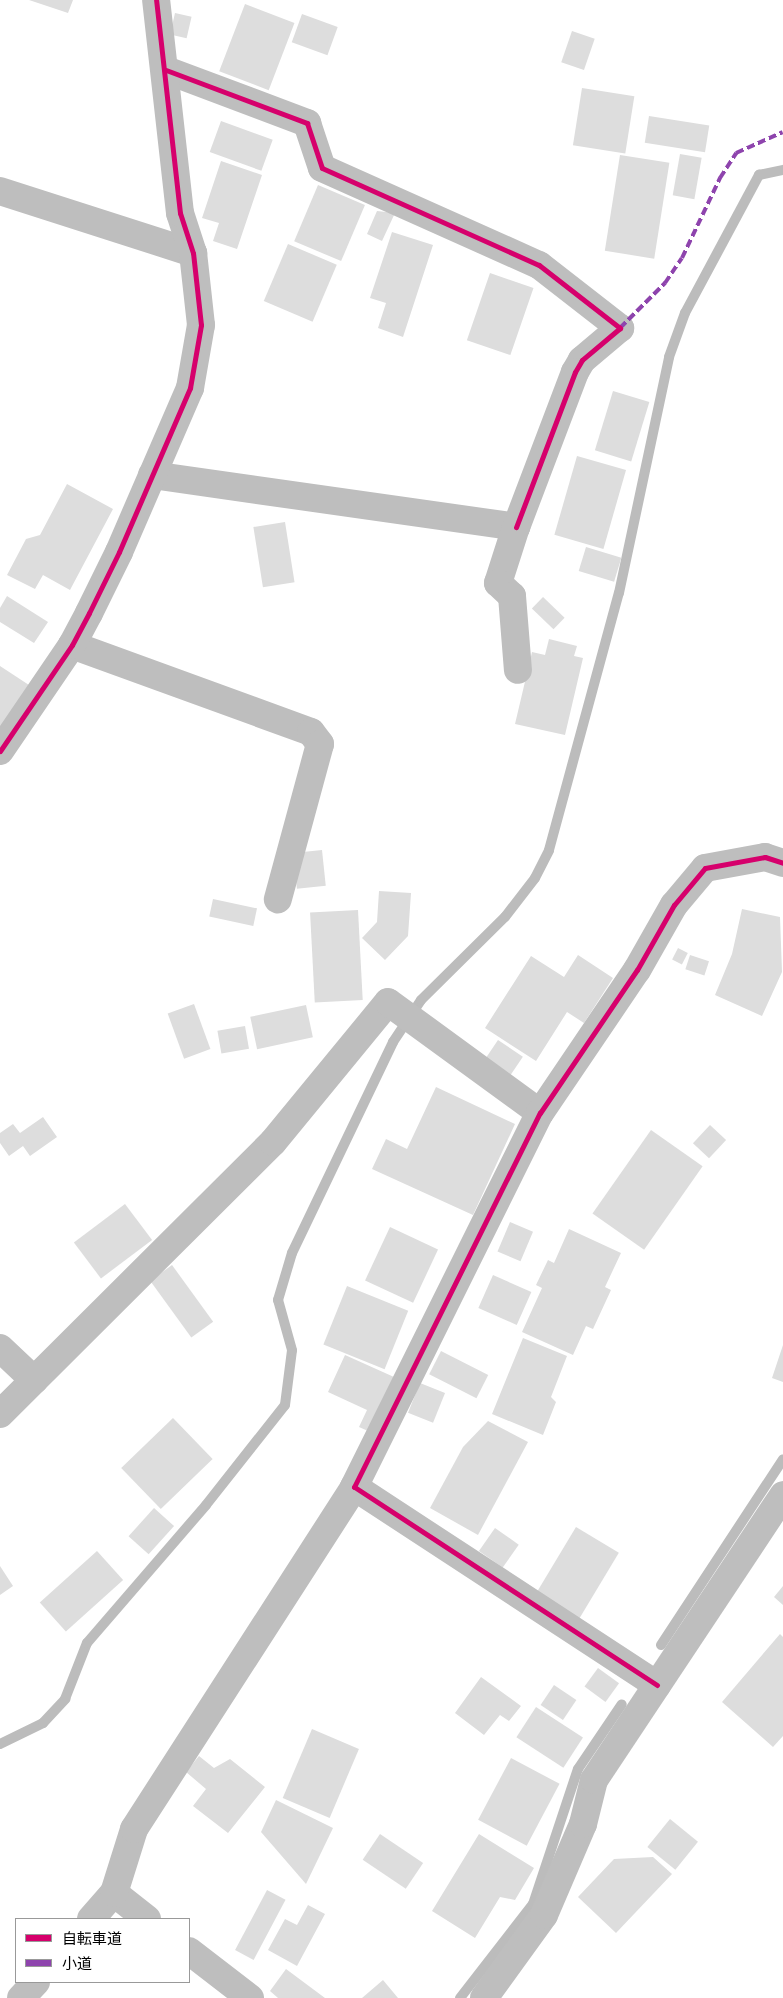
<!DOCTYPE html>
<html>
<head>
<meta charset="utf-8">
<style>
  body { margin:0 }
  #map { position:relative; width:783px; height:1998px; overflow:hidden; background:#fff; font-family:"DM Sans","Noto Sans JP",sans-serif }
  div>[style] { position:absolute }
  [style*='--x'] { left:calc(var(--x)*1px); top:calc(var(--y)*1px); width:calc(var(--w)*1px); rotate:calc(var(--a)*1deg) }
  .stream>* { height:10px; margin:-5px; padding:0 5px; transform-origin:5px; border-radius:5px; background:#bcbcbc }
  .building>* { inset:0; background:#ddd; transform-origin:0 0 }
  .minor>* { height:28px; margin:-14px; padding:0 14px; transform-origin:14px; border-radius:14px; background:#bebebe }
  .quiet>* { height:4px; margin-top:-2px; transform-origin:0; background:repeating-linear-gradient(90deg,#8e44ad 0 8px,transparent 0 12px) }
  .cycleway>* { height:5px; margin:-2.5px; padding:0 2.5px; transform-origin:2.5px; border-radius:2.5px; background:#d6006c }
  span { translate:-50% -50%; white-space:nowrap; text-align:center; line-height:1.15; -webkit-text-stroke:4.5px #fff; paint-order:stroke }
  .legend { position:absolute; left:15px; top:1918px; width:175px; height:65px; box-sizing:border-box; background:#fff; border:1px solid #999; margin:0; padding:6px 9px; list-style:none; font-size:15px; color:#000 }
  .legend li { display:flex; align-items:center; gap:10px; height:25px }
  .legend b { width:25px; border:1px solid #999 }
</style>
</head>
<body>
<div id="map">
  <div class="stream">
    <div style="--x:661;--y:1645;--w:222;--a:-56.7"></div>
    <div style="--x:0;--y:1744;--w:48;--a:-26"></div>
    <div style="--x:43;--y:1723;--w:33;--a:-47"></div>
    <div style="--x:65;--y:1699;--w:60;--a:-68.6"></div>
    <div style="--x:87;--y:1643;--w:182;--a:-49.2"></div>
    <div style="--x:206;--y:1505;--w:127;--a:-51.7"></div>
    <div style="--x:285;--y:1405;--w:55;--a:-82.7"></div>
    <div style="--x:292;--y:1350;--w:52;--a:-105.6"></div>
    <div style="--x:278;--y:1300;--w:49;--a:-73.4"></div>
    <div style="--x:292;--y:1253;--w:234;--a:-64.4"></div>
    <div style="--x:393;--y:1042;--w:50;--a:-56.3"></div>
    <div style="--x:421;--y:1000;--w:118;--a:-44.7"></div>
    <div style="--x:505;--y:917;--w:49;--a:-52.4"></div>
    <div style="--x:535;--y:878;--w:31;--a:-63"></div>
    <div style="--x:549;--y:850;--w:266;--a:-74.8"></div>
    <div style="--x:619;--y:593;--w:241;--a:-78"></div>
    <div style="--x:669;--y:357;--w:47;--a:-70"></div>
    <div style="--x:685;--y:313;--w:157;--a:-61.8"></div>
    <div style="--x:759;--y:175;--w:25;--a:-12"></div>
    <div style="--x:460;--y:1998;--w:119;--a:-52.2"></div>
    <div style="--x:533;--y:1904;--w:142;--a:-71.6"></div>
    <div style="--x:578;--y:1769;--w:78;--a:-55.9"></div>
  </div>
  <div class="building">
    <div style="clip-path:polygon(29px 0,73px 0,68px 13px)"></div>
    <div style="left:245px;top:4px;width:53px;height:72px;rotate:21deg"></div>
    <div style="left:175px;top:13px;width:17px;height:22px;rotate:13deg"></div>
    <div style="left:302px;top:14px;width:38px;height:30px;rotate:20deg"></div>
    <div style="left:572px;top:31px;width:24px;height:33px;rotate:19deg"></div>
    <div style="left:582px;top:88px;width:53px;height:58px;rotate:9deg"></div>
    <div style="left:649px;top:116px;width:61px;height:27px;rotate:9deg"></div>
    <div style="left:221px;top:121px;width:55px;height:33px;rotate:20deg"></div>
    <div style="left:680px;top:154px;width:22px;height:42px;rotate:10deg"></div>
    <div style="left:620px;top:155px;width:50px;height:97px;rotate:9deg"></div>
    <div style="clip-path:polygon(221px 161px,262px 175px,237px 249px,213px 241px,219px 223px,202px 218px)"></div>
    <div style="left:318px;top:185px;width:51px;height:61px;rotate:23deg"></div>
    <div style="clip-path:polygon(377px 211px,395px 213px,382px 241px,367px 234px)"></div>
    <div style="clip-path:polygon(392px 232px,433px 245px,403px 337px,378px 328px,386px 303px,370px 298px)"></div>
    <div style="left:288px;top:244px;width:53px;height:62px;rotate:23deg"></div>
    <div style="left:490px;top:273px;width:46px;height:71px;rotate:19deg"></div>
    <div style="left:613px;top:391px;width:38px;height:62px;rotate:17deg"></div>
    <div style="left:577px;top:456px;width:51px;height:82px;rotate:16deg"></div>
    <div style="clip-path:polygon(67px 484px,113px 509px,70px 590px,43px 575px,35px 589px,7px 575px,26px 539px,40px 535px)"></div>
    <div style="left:285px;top:522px;width:61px;height:32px;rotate:81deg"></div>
    <div style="left:586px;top:547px;width:37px;height:25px;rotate:17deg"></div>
    <div style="clip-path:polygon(7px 596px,48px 622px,34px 643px,0 622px,0 608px)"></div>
    <div style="left:543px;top:597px;width:30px;height:16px;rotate:44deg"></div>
    <div style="clip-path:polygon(549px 639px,577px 646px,574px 656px,583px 658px,565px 735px,515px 724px,532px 652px,545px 655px)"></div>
    <div style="clip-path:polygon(0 666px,29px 685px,0 728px)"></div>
    <div style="left:322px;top:850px;width:36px;height:29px;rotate:84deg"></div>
    <div style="clip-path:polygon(379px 891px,411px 893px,408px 936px,385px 960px,362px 938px,377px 922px)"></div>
    <div style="left:213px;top:899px;width:45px;height:18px;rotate:12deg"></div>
    <div style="clip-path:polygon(742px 909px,780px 917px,782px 972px,762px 1016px,715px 995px,732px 954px)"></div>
    <div style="left:358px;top:910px;width:90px;height:48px;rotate:87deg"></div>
    <div style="left:678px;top:948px;width:11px;height:13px;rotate:27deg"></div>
    <div style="clip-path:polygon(578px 955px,613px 978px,584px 1023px,567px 1012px,536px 1061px,485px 1028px,531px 956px,564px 977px)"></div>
    <div style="left:690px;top:955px;width:20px;height:15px;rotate:18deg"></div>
    <div style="left:194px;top:1004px;width:48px;height:28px;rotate:70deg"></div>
    <div style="left:306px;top:1005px;width:33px;height:57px;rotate:78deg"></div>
    <div style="left:245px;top:1026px;width:23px;height:28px;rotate:80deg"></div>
    <div style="left:498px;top:1040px;width:30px;height:25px;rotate:34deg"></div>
    <div style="clip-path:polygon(436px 1087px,515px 1124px,473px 1215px,372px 1169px,386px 1139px,407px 1149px)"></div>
    <div style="clip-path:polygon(43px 1117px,57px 1137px,30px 1156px,23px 1146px,9px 1156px,0 1143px,0 1133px,13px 1124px,20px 1133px)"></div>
    <div style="left:710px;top:1125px;width:22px;height:25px;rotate:43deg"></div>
    <div style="left:651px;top:1130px;width:63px;height:102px;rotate:35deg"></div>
    <div style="left:125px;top:1204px;width:45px;height:64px;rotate:53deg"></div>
    <div style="left:510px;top:1222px;width:25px;height:32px;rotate:23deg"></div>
    <div style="left:390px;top:1227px;width:53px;height:59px;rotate:25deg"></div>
    <div style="clip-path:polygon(569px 1229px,621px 1253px,605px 1287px,611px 1290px,593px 1329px,586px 1326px,573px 1355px,522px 1332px,542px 1288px,536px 1285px,548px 1260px,554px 1263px)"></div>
    <div style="left:172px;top:1265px;width:70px;height:27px;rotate:54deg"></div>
    <div style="left:493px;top:1275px;width:42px;height:36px;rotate:24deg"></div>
    <div style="left:347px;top:1286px;width:66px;height:63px;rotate:22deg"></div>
    <div style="clip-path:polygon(523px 1338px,567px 1356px,551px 1397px,556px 1402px,543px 1435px,492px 1414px)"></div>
    <div style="clip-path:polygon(783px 1345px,783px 1382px,772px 1378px)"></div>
    <div style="left:441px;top:1351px;width:53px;height:26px;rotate:27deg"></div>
    <div style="clip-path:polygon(345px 1355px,394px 1377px,368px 1431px,359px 1427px,367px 1410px,328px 1392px)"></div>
    <div style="left:420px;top:1383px;width:27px;height:32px;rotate:22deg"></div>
    <div style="left:173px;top:1418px;width:57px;height:72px;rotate:46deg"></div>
    <div style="clip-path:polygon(488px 1421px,528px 1442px,478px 1535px,430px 1508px,463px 1447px)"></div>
    <div style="left:154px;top:1508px;width:27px;height:38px;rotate:42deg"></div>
    <div style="left:576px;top:1527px;width:50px;height:82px;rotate:31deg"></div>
    <div style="left:495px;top:1528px;width:29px;height:28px;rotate:35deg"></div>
    <div style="left:97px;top:1551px;width:39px;height:77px;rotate:48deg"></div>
    <div style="clip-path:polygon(0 1566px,13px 1586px,0 1595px)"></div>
    <div style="clip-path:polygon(783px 1586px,783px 1605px,774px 1597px)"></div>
    <div style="clip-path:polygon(780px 1634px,783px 1637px,783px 1736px,773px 1747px,722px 1702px)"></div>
    <div style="left:598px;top:1668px;width:26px;height:23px;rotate:36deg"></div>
    <div style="clip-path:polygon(481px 1677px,521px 1706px,509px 1721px,500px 1715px,484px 1735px,455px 1713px)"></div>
    <div style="left:554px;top:1685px;width:27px;height:24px;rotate:34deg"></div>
    <div style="left:536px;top:1707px;width:56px;height:36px;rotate:33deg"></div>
    <div style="left:312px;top:1729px;width:51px;height:75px;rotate:23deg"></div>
    <div style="clip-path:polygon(199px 1756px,214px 1768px,230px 1759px,265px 1787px,228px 1833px,193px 1806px,206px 1789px,186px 1772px)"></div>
    <div style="left:511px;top:1758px;width:55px;height:70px;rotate:28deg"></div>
    <div style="clip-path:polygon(276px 1800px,333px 1828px,306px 1884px,261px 1832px)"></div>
    <div style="left:670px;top:1819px;width:36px;height:36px;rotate:39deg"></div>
    <div style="left:380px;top:1834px;width:52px;height:31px;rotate:34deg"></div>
    <div style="clip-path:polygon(479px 1834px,534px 1868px,515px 1900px,500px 1897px,475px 1938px,432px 1911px)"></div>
    <div style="clip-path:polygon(653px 1857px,672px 1874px,616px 1933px,578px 1897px,614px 1859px)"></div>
    <div style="left:267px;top:1890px;width:21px;height:68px;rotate:28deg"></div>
    <div style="clip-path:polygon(308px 1905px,325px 1914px,297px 1966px,268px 1950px,285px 1919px,297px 1925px)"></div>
    <div style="clip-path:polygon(286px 1969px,325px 1998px,278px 1998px,270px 1991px)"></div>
    <div style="clip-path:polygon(383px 1980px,398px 1998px,362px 1998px)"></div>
  </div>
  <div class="minor">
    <div style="--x:166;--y:70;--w:151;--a:20.6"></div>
    <div style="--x:307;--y:123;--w:47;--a:71.6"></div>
    <div style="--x:322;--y:168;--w:238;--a:24.1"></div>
    <div style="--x:539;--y:265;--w:103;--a:37.9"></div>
    <div style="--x:620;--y:328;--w:50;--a:139.9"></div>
    <div style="--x:582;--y:360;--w:14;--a:120"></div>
    <div style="--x:575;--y:372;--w:166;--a:110.8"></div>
    <div style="--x:0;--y:191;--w:203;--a:17.8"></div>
    <div style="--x:152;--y:475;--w:368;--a:8.1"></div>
    <div style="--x:516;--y:527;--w:59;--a:107.8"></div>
    <div style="--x:498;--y:583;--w:19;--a:43"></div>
    <div style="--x:512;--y:596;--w:74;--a:85.4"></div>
    <div style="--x:72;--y:645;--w:254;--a:20"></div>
    <div style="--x:311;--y:732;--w:15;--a:53"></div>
    <div style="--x:320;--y:744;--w:161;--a:105.2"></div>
    <div style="--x:0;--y:751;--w:128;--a:-55.8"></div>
    <div style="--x:72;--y:645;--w:36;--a:-62"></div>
    <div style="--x:89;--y:613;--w:68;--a:-63.8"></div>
    <div style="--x:119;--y:552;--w:179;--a:-66.6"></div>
    <div style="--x:190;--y:388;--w:64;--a:-80.1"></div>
    <div style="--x:201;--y:325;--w:72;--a:-96.3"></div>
    <div style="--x:193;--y:253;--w:42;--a:-108"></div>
    <div style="--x:180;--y:213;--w:214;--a:-96.4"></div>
    <div style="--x:0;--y:1348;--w:47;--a:43.3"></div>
    <div style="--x:0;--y:1414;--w:385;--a:-44.9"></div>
    <div style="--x:273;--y:1142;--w:181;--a:-50.6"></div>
    <div style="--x:388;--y:1002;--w:188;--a:36.1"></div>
    <div style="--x:657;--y:1685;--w:362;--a:-146.8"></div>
    <div style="--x:354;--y:1487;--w:418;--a:-63.6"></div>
    <div style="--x:540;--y:1113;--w:173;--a:-55.9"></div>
    <div style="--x:637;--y:970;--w:75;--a:-60.4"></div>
    <div style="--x:674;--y:905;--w:48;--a:-50"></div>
    <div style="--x:705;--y:868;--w:61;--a:-10.4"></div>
    <div style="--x:765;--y:857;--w:19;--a:18"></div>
    <div style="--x:114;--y:1893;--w:42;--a:38.2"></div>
    <div style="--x:91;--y:1919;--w:35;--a:-49"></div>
    <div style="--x:114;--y:1893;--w:67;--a:-72.6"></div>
    <div style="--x:134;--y:1829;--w:407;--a:-57.2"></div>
    <div style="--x:189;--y:1951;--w:77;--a:37.6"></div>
    <div style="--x:21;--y:1998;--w:22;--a:-47"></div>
    <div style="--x:484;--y:1998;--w:102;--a:-54.1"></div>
    <div style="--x:544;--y:1915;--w:99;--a:-66.8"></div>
    <div style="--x:583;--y:1824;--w:45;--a:-76"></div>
    <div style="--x:594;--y:1780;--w:342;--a:-56.4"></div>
  </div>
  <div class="quiet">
    <div style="--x:620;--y:328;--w:64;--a:-45"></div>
    <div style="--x:665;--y:283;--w:30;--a:-56"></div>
    <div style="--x:682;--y:258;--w:89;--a:-64.6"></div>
    <div style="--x:720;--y:178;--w:30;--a:-57"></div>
    <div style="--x:736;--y:153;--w:51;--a:-24.1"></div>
  </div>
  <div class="cycleway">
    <div style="--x:166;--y:70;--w:151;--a:20.6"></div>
    <div style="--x:307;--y:123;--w:47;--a:71.6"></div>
    <div style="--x:322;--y:168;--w:238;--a:24.1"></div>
    <div style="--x:539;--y:265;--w:103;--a:37.9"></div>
    <div style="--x:620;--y:328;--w:50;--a:139.9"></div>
    <div style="--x:582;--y:360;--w:14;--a:120"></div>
    <div style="--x:575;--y:372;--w:166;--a:110.8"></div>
    <div style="--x:0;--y:751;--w:128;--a:-55.8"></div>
    <div style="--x:72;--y:645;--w:36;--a:-62"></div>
    <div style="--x:89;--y:613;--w:68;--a:-63.8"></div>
    <div style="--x:119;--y:552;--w:179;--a:-66.6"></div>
    <div style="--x:190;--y:388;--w:64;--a:-80.1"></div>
    <div style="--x:201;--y:325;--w:72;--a:-96.3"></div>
    <div style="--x:193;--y:253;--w:42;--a:-108"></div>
    <div style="--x:180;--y:213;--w:214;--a:-96.4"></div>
    <div style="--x:657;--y:1685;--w:362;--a:-146.8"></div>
    <div style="--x:354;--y:1487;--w:418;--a:-63.6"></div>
    <div style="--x:540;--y:1113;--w:173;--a:-55.9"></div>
    <div style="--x:637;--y:970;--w:75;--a:-60.4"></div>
    <div style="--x:674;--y:905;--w:48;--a:-50"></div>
    <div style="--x:705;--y:868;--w:61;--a:-10.4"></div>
    <div style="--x:765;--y:857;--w:19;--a:18"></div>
  </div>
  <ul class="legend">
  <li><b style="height:6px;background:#d6006c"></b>自転車道</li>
  <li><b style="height:6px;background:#8e44ad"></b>小道</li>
  </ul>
</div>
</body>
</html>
